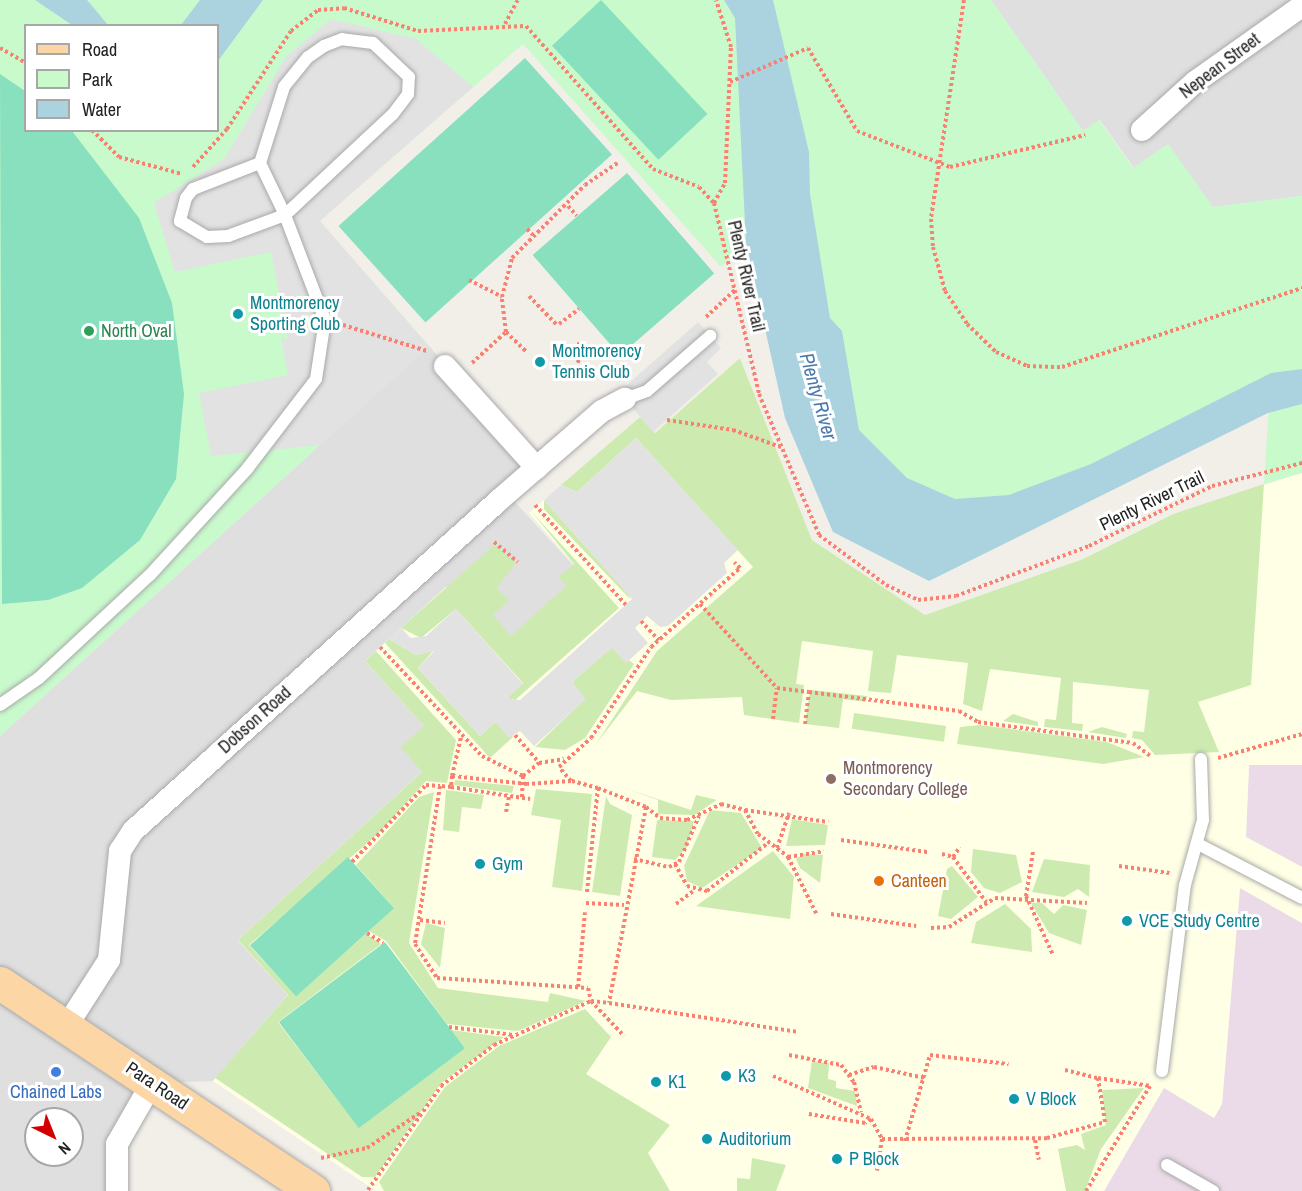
<!DOCTYPE html>
<html>
<head>
<meta charset="utf-8">
<style>
  body { margin:0 }
  #map { position:relative; width:1302px; height:1191px; overflow:hidden; background:#f2efe9; font-family:"Archivo Narrow",sans-serif }
  div>[style] { position:absolute }
  [style*='--x'] { left:calc(var(--x)*1px); top:calc(var(--y)*1px); width:calc(var(--w)*1px); rotate:calc(var(--a)*1deg) }
  .residential>* { inset:0; background:#e0dfdf }
  .industrial>* { inset:0; background:#ebdbe8 }
  .education>* { inset:0; background:#ffffe5 }
  .grass>* { inset:0; background:#cdebb0; transform-origin:0 0 }
  .park>* { inset:0; background:#c8facc }
  .pitch>* { inset:0; background:#88e0be; transform-origin:0 0 }
  .parking>* { inset:0; background:#e2e2e2 }
  .water>* { inset:0; background:#aad3df }
  .path>* { height:4px; margin-top:-2px; transform-origin:0; background:repeating-linear-gradient(90deg,#fa8072 0 3px,transparent 0 6px) }
  .roads { filter:drop-shadow(0 0 2px #a9a9a9) drop-shadow(0 0 2px #a9a9a9) }
  .lane>* { height:12px; margin:-6px; padding:0 6px; transform-origin:6px; border-radius:6px; background:#fff }
  .street>* { height:22px; margin:-11px; padding:0 11px; transform-origin:11px; border-radius:11px; background:#fff }
  .primary>* { height:33px; margin:-16.5px; padding:0 16.5px; transform-origin:16.5px; border-radius:16.5px; background:#fcd6a4 }
  .dots>* { width:16px; height:16px; translate:-50% -50%; box-sizing:border-box; border:3px solid #fff; border-radius:50% }
  span { translate:-50% -50%; white-space:nowrap; text-align:center; line-height:1.15; -webkit-text-stroke:6px #fff; paint-order:stroke }
  .street-label { font-size:18px; color:#222 }
  .culture-label { font-size:18px; color:#0d838f }
  .left { translate:0 -50%; text-align:left }
  .leisure-label { font-size:18px; color:#27864d }
  .education-label { font-size:18px; color:#785e54 }
  .food-label { font-size:18px; color:#c56008 }
  .shop-label { font-size:18px; color:#366cbe }
  .water-label { font-size:20px; color:#4a7aab; font-style:italic }
  .legend { position:absolute; left:24px; top:24px; width:195px; height:108px; box-sizing:border-box; background:#fff; border:2px solid #a7a7a7; margin:0; padding:8px 10px; list-style:none; font-size:18px; color:#222 }
  .legend li { display:flex; align-items:center; gap:12px; height:30px }
  .legend b { width:30px; border:2px solid #a7a7a7 }
  .north { position:absolute; left:24px; top:1107px; width:60px; height:60px; box-sizing:border-box; background:#fff; border:2px solid #a7a7a7; border-radius:50%; rotate:137deg; font-size:16px; font-weight:700; line-height:24px; text-align:center; color:#222 }
  .north::after { content:''; display:block; margin:auto; width:21px; height:27px; background:#d40000; clip-path:polygon(50% 0,100% 100%,50% 72%,0 100%) }
</style>
</head>
<body>
<div id="map">
  <div class="residential">
    <div style="clip-path:polygon(991px 0,1302px 0,1302px 196px,1212px 207px,1168px 144px,1134px 168px,1100px 120px,1083px 131px)"></div>
    <div style="clip-path:polygon(evenodd,429px 346px,537px 468px,504px 490px,609px 604px,527px 678px,446px 587px,365px 661px,446px 750px,238px 941px,288px 995px,213px 1081px,152px 1083px,127px 1121px,117px 1191px,0 1191px,0 736px,429px 346px,36px 1119px,72px 1119px,72px 1155px,36px 1155px,36px 1119px)"></div>
  </div>
  <div class="industrial">
    <div style="clip-path:polygon(1249px 765px,1302px 765px,1302px 867px,1246px 837px)"></div>
    <div style="clip-path:polygon(1240px 888px,1302px 923px,1302px 1191px,1104px 1191px,1164px 1087px,1214px 1118px,1222px 1104px)"></div>
  </div>
  <div class="education">
    <div style="clip-path:polygon(740px 358px,812px 540px,925px 615px,1083px 559px,1173px 514px,1302px 473px,1302px 765px,1249px 765px,1246px 837px,1302px 867px,1302px 923px,1240px 888px,1222px 1104px,1214px 1118px,1164px 1088px,1104px 1191px,376px 1191px,213px 1081px,288px 995px,238px 940px,446px 750px,365px 661px,446px 587px,527px 678px,609px 604px,529px 513px,640px 417px,655px 433px)"></div>
  </div>
  <div class="grass">
    <div style="clip-path:polygon(740px 358px,812px 540px,925px 615px,1083px 559px,1173px 514px,1264px 484px,1251px 685px,1198px 702px,1219px 752px,1155px 755px,1142px 740px,1132px 738px,1133px 731px,1144px 732px,1149px 690px,1073px 682px,1072px 723px,1083px 724px,1082px 731px,1044px 727px,1045px 719px,1056px 720px,1061px 678px,990px 669px,982px 711px,963px 704px,968px 663px,897px 655px,891px 693px,877px 692px,868px 691px,873px 651px,802px 641px,796px 684px,804px 685px,799px 723px,744px 715px,742px 697px,671px 700px,637px 691px,596px 744px,657px 651px,753px 567px,636px 438px,577px 492px,561px 485px,640px 417px,655px 433px)"></div>
    <div style="clip-path:polygon(544px 500px,629px 595px,630px 599px,544px 509px)"></div>
    <div style="clip-path:polygon(531px 511px,619px 608px,513px 702px,506px 699px,523px 683px,456px 609px,421px 638px,401px 628px,495px 544px,516px 563px,497px 588px,509px 601px,493px 615px,511px 636px,566px 586px,559px 577px,574px 564px)"></div>
    <div style="clip-path:polygon(389px 639px,416px 655px,433px 651px,418px 668px,480px 736px,495px 722px,513px 737px,490px 758px,385px 643px)"></div>
    <div style="clip-path:polygon(612px 647px,634px 664px,585px 738px,565px 750px,535px 747px,585px 699px,572px 682px)"></div>
    <div style="clip-path:polygon(376px 651px,456px 740px,447px 783px,426px 781px,380px 832px,249px 945px,296px 996px,366px 934px,381px 944px,278px 1022px,359px 1128px,465px 1048px,451px 1030px,504px 1037px,441px 1083px,375px 1177px,362px 1177px,215px 1078px,288px 995px,238px 940px,422px 772px,401px 747px,424px 726px,365px 661px)"></div>
    <div style="clip-path:polygon(810px 690px,811px 690px,867px 696px,866px 702px,843px 699px,839px 728px,805px 724px)"></div>
    <div style="left:854px;top:713px;width:93px;height:16px;rotate:8deg"></div>
    <div style="clip-path:polygon(1013px 714px,1038px 722px,1038px 726px,1003px 721px)"></div>
    <div style="clip-path:polygon(980px 725px,1107px 742px,1144px 757px,1103px 764px,957px 744px,960px 727px)"></div>
    <div style="clip-path:polygon(1102px 727px,1127px 734px,1126px 738px,1088px 732px)"></div>
    <div style="clip-path:polygon(455px 780px,514px 786px,512px 793px,454px 785px)"></div>
    <div style="clip-path:polygon(624px 788px,691px 810px,696px 795px,717px 800px,694px 815px,658px 814px,658px 800px)"></div>
    <div style="clip-path:polygon(536px 789px,592px 794px,582px 891px,552px 887px,561px 820px,531px 815px)"></div>
    <div style="clip-path:polygon(446px 790px,484px 795px,481px 809px,462px 807px,459px 832px,443px 830px)"></div>
    <div style="clip-path:polygon(434px 792px,409px 943px,438px 988px,548px 1002px,550px 993px,586px 1001px,518px 1031px,447px 1024px,386px 941px,369px 931px,394px 908px,356px 865px,419px 797px)"></div>
    <div style="clip-path:polygon(606px 796px,610px 804px,632px 815px,620px 896px,592px 892px)"></div>
    <div style="clip-path:polygon(710px 810px,741px 813px,762px 848px,702px 888px,687px 881px,684px 866px)"></div>
    <div style="clip-path:polygon(792px 819px,828px 825px,825px 845px,786px 846px)"></div>
    <div style="clip-path:polygon(657px 820px,694px 821px,687px 847px,675px 860px,652px 857px)"></div>
    <div style="clip-path:polygon(973px 849px,1016px 855px,1022px 882px,1000px 893px,984px 888px,971px 872px)"></div>
    <div style="clip-path:polygon(773px 851px,794px 877px,790px 919px,696px 906px)"></div>
    <div style="clip-path:polygon(803px 854px,823px 855px,820px 883px,800px 868px,796px 859px)"></div>
    <div style="clip-path:polygon(1044px 859px,1090px 865px,1089px 897px,1078px 889px,1064px 897px,1032px 892px)"></div>
    <div style="clip-path:polygon(952px 866px,978px 897px,951px 919px,938px 916px,947px 869px)"></div>
    <div style="clip-path:polygon(1031px 903px,1042px 903px,1054px 914px,1063px 905px,1087px 910px,1081px 945px,1049px 933px)"></div>
    <div style="clip-path:polygon(1005px 904px,1031px 929px,1032px 952px,971px 943px,976px 922px)"></div>
    <div style="clip-path:polygon(426px 923px,445px 928px,440px 968px,421px 944px)"></div>
    <div style="clip-path:polygon(585px 1009px,611px 1037px,586px 1074px,670px 1125px,648px 1153px,670px 1191px,384px 1191px,379px 1182px,445px 1087px,499px 1046px)"></div>
    <div style="clip-path:polygon(812px 1061px,829px 1063px,828px 1079px,836px 1081px,836px 1088px,855px 1091px,857px 1106px,808px 1088px)"></div>
    <div style="clip-path:polygon(1144px 1088px,1101px 1149px,1085px 1191px,1066px 1191px,1058px 1149px,1077px 1145px,1085px 1150px,1081px 1134px,1106px 1125px,1102px 1090px)"></div>
    <div style="clip-path:polygon(752px 1158px,786px 1165px,776px 1191px,737px 1191px,737px 1178px,750px 1179px)"></div>
  </div>
  <div class="park">
    <div style="clip-path:polygon(evenodd,0 0,991px 0,1083px 131px,1099px 120px,1133px 168px,1168px 144px,1213px 207px,1302px 196px,1302px 369px,1296px 370px,1302px 385px,1302px 473px,1264px 484px,1269px 402px,1034px 507px,861px 490px,779px 217px,721px 267px,523px 44px,319px 221px,429px 346px,0 736px,0 0,26px 26px,218px 26px,218px 130px,26px 130px,26px 26px)"></div>
  </div>
  <div class="pitch">
    <div style="left:601px;top:0;width:156px;height:67px;rotate:47deg"></div>
    <div style="left:525px;top:58px;width:130px;height:251px;rotate:48deg"></div>
    <div style="clip-path:polygon(0 74px,25px 91px,26px 130px,72px 131px,139px 218px,172px 303px,184px 394px,176px 479px,140px 540px,82px 588px,48px 600px,2px 604px)"></div>
    <div style="left:627px;top:173px;width:133px;height:125px;rotate:49deg"></div>
    <div style="left:348px;top:857px;width:69px;height:132px;rotate:48deg"></div>
    <div style="left:385px;top:942px;width:133px;height:133px;rotate:53deg"></div>
  </div>
  <div class="parking">
    <div style="clip-path:polygon(331px 19px,416px 39px,473px 87px,320px 221px,429px 346px,320px 445px,211px 456px,199px 393px,288px 375px,281px 337px,288px 340px,271px 252px,175px 272px,154px 203px,224px 159px,286px 57px)"></div>
    <div style="clip-path:polygon(698px 322px,721px 348px,707px 362px,718px 374px,653px 432px,619px 392px)"></div>
    <div style="clip-path:polygon(636px 438px,738px 550px,724px 563px,727px 573px,668px 626px,660px 627px,647px 616px,635px 628px,648px 643px,626px 663px,612px 648px,572px 682px,586px 699px,534px 746px,520px 731px,509px 738px,495px 722px,480px 736px,418px 668px,434px 651px,416px 655px,389px 639px,401px 628px,411px 638px,426px 636px,456px 609px,523px 684px,507px 698px,520px 700px,632px 599px,544px 500px,561px 485px,577px 492px)"></div>
  </div>
  <div class="water">
    <div style="clip-path:polygon(35px 0,87px 0,108px 25px,72px 25px)"></div>
    <div style="clip-path:polygon(200px 0,263px 0,218px 61px,218px 26px,181px 25px)"></div>
    <div style="clip-path:polygon(724px 0,773px 0,809px 152px,810px 194px,830px 318px,842px 331px,859px 430px,907px 478px,955px 499px,1009px 495px,1091px 464px,1271px 373px,1302px 369px,1302px 404px,1268px 413px,929px 581px,833px 532px,785px 418px,746px 244px,735px 18px)"></div>
  </div>
  <div class="path">
    <div style="--x:964;--y:0;--w:221;--a:98.6"></div>
    <div style="--x:931;--y:219;--w:28;--a:86"></div>
    <div style="--x:933;--y:247;--w:46;--a:74.7"></div>
    <div style="--x:945;--y:291;--w:40;--a:56"></div>
    <div style="--x:967;--y:324;--w:40;--a:44"></div>
    <div style="--x:996;--y:352;--w:34;--a:24"></div>
    <div style="--x:1027;--y:366;--w:35;--a:2"></div>
    <div style="--x:1062;--y:367;--w:253;--a:-18.2"></div>
    <div style="--x:505;--y:24;--w:27;--a:-62"></div>
    <div style="--x:0;--y:48;--w:30;--a:30"></div>
    <div style="--x:730;--y:82;--w:85;--a:-23.6"></div>
    <div style="--x:808;--y:48;--w:96;--a:59.4"></div>
    <div style="--x:857;--y:131;--w:100;--a:21.2"></div>
    <div style="--x:950;--y:167;--w:139;--a:-13.3"></div>
    <div style="--x:92;--y:130;--w:38;--a:45"></div>
    <div style="--x:119;--y:157;--w:65;--a:15.1"></div>
    <div style="--x:193;--y:167;--w:51;--a:-48.2"></div>
    <div style="--x:227;--y:129;--w:117;--a:-56.9"></div>
    <div style="--x:291;--y:31;--w:34;--a:-38"></div>
    <div style="--x:318;--y:10;--w:26;--a:-4"></div>
    <div style="--x:344;--y:8;--w:77;--a:17.3"></div>
    <div style="--x:418;--y:31;--w:108;--a:-2.7"></div>
    <div style="--x:526;--y:26;--w:191;--a:48.4"></div>
    <div style="--x:653;--y:169;--w:49;--a:21.4"></div>
    <div style="--x:699;--y:187;--w:22;--a:47"></div>
    <div style="--x:714;--y:203;--w:196;--a:76.7"></div>
    <div style="--x:759;--y:394;--w:153;--a:66.9"></div>
    <div style="--x:819;--y:535;--w:84;--a:36.7"></div>
    <div style="--x:886;--y:585;--w:35;--a:25"></div>
    <div style="--x:918;--y:600;--w:38;--a:-6"></div>
    <div style="--x:956;--y:596;--w:142;--a:-20.6"></div>
    <div style="--x:1089;--y:546;--w:137;--a:-26"></div>
    <div style="--x:1212;--y:486;--w:93;--a:-14.3"></div>
    <div style="--x:714;--y:203;--w:23;--a:-61"></div>
    <div style="--x:725;--y:183;--w:136;--a:-87.5"></div>
    <div style="--x:731;--y:47;--w:49;--a:-107.7"></div>
    <div style="--x:568;--y:206;--w:13;--a:48"></div>
    <div style="--x:527;--y:229;--w:8;--a:45"></div>
    <div style="--x:469;--y:280;--w:37;--a:27"></div>
    <div style="--x:529;--y:296;--w:39;--a:46"></div>
    <div style="--x:706;--y:317;--w:41;--a:-43"></div>
    <div style="--x:559;--y:324;--w:25;--a:-37"></div>
    <div style="--x:343;--y:325;--w:88;--a:17.2"></div>
    <div style="--x:506;--y:332;--w:28;--a:44"></div>
    <div style="--x:577;--y:343;--w:9;--a:41"></div>
    <div style="--x:584;--y:349;--w:17;--a:115"></div>
    <div style="--x:472;--y:363;--w:46;--a:-42.4"></div>
    <div style="--x:506;--y:332;--w:35;--a:-97"></div>
    <div style="--x:502;--y:297;--w:40;--a:-75.6"></div>
    <div style="--x:512;--y:258;--w:103;--a:-45"></div>
    <div style="--x:585;--y:185;--w:41;--a:-34.1"></div>
    <div style="--x:667;--y:420;--w:67;--a:8.6"></div>
    <div style="--x:733;--y:430;--w:51;--a:19.5"></div>
    <div style="--x:535;--y:505;--w:135;--a:47.7"></div>
    <div style="--x:494;--y:542;--w:31;--a:40"></div>
    <div style="--x:700;--y:604;--w:114;--a:47.5"></div>
    <div style="--x:641;--y:621;--w:26;--a:47"></div>
    <div style="--x:380;--y:647;--w:149;--a:46.9"></div>
    <div style="--x:482;--y:756;--w:46;--a:26"></div>
    <div style="--x:523;--y:776;--w:22;--a:93"></div>
    <div style="--x:773;--y:719;--w:31;--a:-83"></div>
    <div style="--x:777;--y:688;--w:32;--a:7"></div>
    <div style="--x:805;--y:724;--w:32;--a:-83"></div>
    <div style="--x:809;--y:692;--w:151;--a:7.2"></div>
    <div style="--x:959;--y:711;--w:22;--a:30"></div>
    <div style="--x:978;--y:722;--w:156;--a:7.7"></div>
    <div style="--x:1133;--y:743;--w:21;--a:37"></div>
    <div style="--x:515;--y:735;--w:37;--a:49"></div>
    <div style="--x:1218;--y:758;--w:87;--a:-15.9"></div>
    <div style="--x:452;--y:776;--w:40;--a:-77"></div>
    <div style="--x:523;--y:776;--w:21;--a:-39"></div>
    <div style="--x:539;--y:763;--w:25;--a:-9"></div>
    <div style="--x:571;--y:781;--w:44;--a:176.1"></div>
    <div style="--x:527;--y:784;--w:75;--a:-173.9"></div>
    <div style="--x:452;--y:776;--w:11;--a:95"></div>
    <div style="--x:451;--y:787;--w:11;--a:-175"></div>
    <div style="--x:440;--y:786;--w:160;--a:99"></div>
    <div style="--x:415;--y:944;--w:40;--a:57.1"></div>
    <div style="--x:437;--y:978;--w:151;--a:3.8"></div>
    <div style="--x:588;--y:988;--w:13;--a:77"></div>
    <div style="--x:591;--y:1001;--w:18;--a:6"></div>
    <div style="--x:451;--y:787;--w:80;--a:8.6"></div>
    <div style="--x:598;--y:788;--w:52;--a:21.6"></div>
    <div style="--x:646;--y:807;--w:199;--a:100.7"></div>
    <div style="--x:609;--y:1003;--w:191;--a:8.7"></div>
    <div style="--x:646;--y:807;--w:18;--a:38"></div>
    <div style="--x:660;--y:818;--w:27;--a:4"></div>
    <div style="--x:687;--y:820;--w:38;--a:-25"></div>
    <div style="--x:721;--y:804;--w:25;--a:14"></div>
    <div style="--x:745;--y:810;--w:27;--a:62"></div>
    <div style="--x:758;--y:834;--w:38;--a:37"></div>
    <div style="--x:788;--y:857;--w:63;--a:63.4"></div>
    <div style="--x:745;--y:810;--w:84;--a:8.2"></div>
    <div style="--x:506;--y:812;--w:16;--a:-79"></div>
    <div style="--x:841;--y:840;--w:87;--a:7.9"></div>
    <div style="--x:777;--y:848;--w:37;--a:-71"></div>
    <div style="--x:1033;--y:852;--w:45;--a:99"></div>
    <div style="--x:1026;--y:896;--w:65;--a:65.4"></div>
    <div style="--x:942;--y:854;--w:11;--a:15"></div>
    <div style="--x:953;--y:857;--w:56;--a:53.7"></div>
    <div style="--x:788;--y:857;--w:36;--a:-9"></div>
    <div style="--x:953;--y:857;--w:12;--a:-55"></div>
    <div style="--x:634;--y:859;--w:36;--a:13"></div>
    <div style="--x:669;--y:867;--w:11;--a:-27"></div>
    <div style="--x:679;--y:862;--w:50;--a:-66.5"></div>
    <div style="--x:352;--y:862;--w:107;--a:-46.1"></div>
    <div style="--x:426;--y:785;--w:14;--a:4"></div>
    <div style="--x:675;--y:864;--w:25;--a:61"></div>
    <div style="--x:687;--y:886;--w:21;--a:14"></div>
    <div style="--x:707;--y:891;--w:78;--a:-38.2"></div>
    <div style="--x:1119;--y:866;--w:51;--a:7.8"></div>
    <div style="--x:587;--y:892;--w:105;--a:-84"></div>
    <div style="--x:598;--y:788;--w:28;--a:-165"></div>
    <div style="--x:571;--y:781;--w:18;--a:-131"></div>
    <div style="--x:559;--y:767;--w:43;--a:-42.2"></div>
    <div style="--x:591;--y:738;--w:109;--a:-56.6"></div>
    <div style="--x:651;--y:647;--w:119;--a:-41.6"></div>
    <div style="--x:740;--y:568;--w:8;--a:-135"></div>
    <div style="--x:586;--y:903;--w:38;--a:3"></div>
    <div style="--x:676;--y:904;--w:21;--a:-37"></div>
    <div style="--x:831;--y:914;--w:86;--a:8"></div>
    <div style="--x:420;--y:920;--w:25;--a:7"></div>
    <div style="--x:931;--y:928;--w:18;--a:-3"></div>
    <div style="--x:949;--y:927;--w:54;--a:-32.2"></div>
    <div style="--x:995;--y:898;--w:92;--a:3.1"></div>
    <div style="--x:367;--y:933;--w:19;--a:32"></div>
    <div style="--x:578;--y:987;--w:75;--a:-84.7"></div>
    <div style="--x:449;--y:1027;--w:64;--a:7.1"></div>
    <div style="--x:789;--y:1055;--w:53;--a:10.9"></div>
    <div style="--x:841;--y:1065;--w:21;--a:53"></div>
    <div style="--x:854;--y:1082;--w:31;--a:77"></div>
    <div style="--x:1065;--y:1070;--w:34;--a:14"></div>
    <div style="--x:849;--y:1075;--w:26;--a:-18"></div>
    <div style="--x:874;--y:1067;--w:52;--a:12.2"></div>
    <div style="--x:773;--y:1076;--w:107;--a:23.7"></div>
    <div style="--x:871;--y:1119;--w:7;--a:146"></div>
    <div style="--x:865;--y:1123;--w:57;--a:-170.9"></div>
    <div style="--x:871;--y:1119;--w:23;--a:61"></div>
    <div style="--x:882;--y:1139;--w:32;--a:99"></div>
    <div style="--x:882;--y:1139;--w:165;--a:-0.3"></div>
    <div style="--x:1047;--y:1138;--w:60;--a:-15.4"></div>
    <div style="--x:1105;--y:1122;--w:45;--a:-99"></div>
    <div style="--x:1098;--y:1078;--w:53;--a:8.7"></div>
    <div style="--x:1035;--y:1140;--w:20;--a:79"></div>
    <div style="--x:905;--y:1141;--w:90;--a:-73.8"></div>
    <div style="--x:930;--y:1055;--w:79;--a:6.6"></div>
    <div style="--x:321;--y:1158;--w:47;--a:-12.3"></div>
    <div style="--x:367;--y:1148;--w:64;--a:-33.4"></div>
    <div style="--x:368;--y:1190;--w:127;--a:-54.9"></div>
    <div style="--x:441;--y:1086;--w:67;--a:-37.7"></div>
    <div style="--x:494;--y:1045;--w:107;--a:-24.4"></div>
    <div style="--x:591;--y:1001;--w:48;--a:46.7"></div>
    <div style="--x:1086;--y:1191;--w:123;--a:-58.6"></div>
  </div>
  <div class="roads">
    <div class="lane">
      <div style="--x:625;--y:399;--w:23;--a:-20"></div>
      <div style="--x:647;--y:391;--w:84;--a:-41.1"></div>
      <div style="--x:0;--y:705;--w:47;--a:-34.7"></div>
      <div style="--x:39;--y:678;--w:151;--a:-42.9"></div>
      <div style="--x:150;--y:575;--w:144;--a:-47.5"></div>
      <div style="--x:247;--y:469;--w:113;--a:-52.5"></div>
      <div style="--x:316;--y:379;--w:60;--a:-81.3"></div>
      <div style="--x:325;--y:320;--w:112;--a:-110.9"></div>
      <div style="--x:285;--y:215;--w:58;--a:-115.7"></div>
      <div style="--x:260;--y:163;--w:72;--a:158.8"></div>
      <div style="--x:193;--y:189;--w:11;--a:128"></div>
      <div style="--x:186;--y:198;--w:24;--a:105"></div>
      <div style="--x:180;--y:221;--w:31;--a:31"></div>
      <div style="--x:207;--y:237;--w:21;--a:-3"></div>
      <div style="--x:228;--y:236;--w:61;--a:-20.2"></div>
      <div style="--x:285;--y:215;--w:148;--a:-43.1"></div>
      <div style="--x:393;--y:114;--w:25;--a:-53"></div>
      <div style="--x:408;--y:94;--w:17;--a:-87"></div>
      <div style="--x:409;--y:77;--w:50;--a:-136.6"></div>
      <div style="--x:373;--y:43;--w:31;--a:-173"></div>
      <div style="--x:342;--y:39;--w:19;--a:159"></div>
      <div style="--x:324;--y:46;--w:19;--a:145"></div>
      <div style="--x:308;--y:57;--w:38;--a:129"></div>
      <div style="--x:284;--y:87;--w:80;--a:107.5"></div>
      <div style="--x:1198;--y:844;--w:117;--a:27.4"></div>
      <div style="--x:1162;--y:1071;--w:187;--a:-83"></div>
      <div style="--x:1185;--y:885;--w:67;--a:-74.5"></div>
      <div style="--x:1203;--y:820;--w:61;--a:-91.9"></div>
      <div style="--x:1167;--y:1165;--w:53;--a:29.5"></div>
    </div>
    <div class="street">
      <div style="--x:1142;--y:130;--w:72;--a:-42.2"></div>
      <div style="--x:1195;--y:82;--w:131;--a:-35.4"></div>
      <div style="--x:445;--y:366;--w:137;--a:48"></div>
      <div style="--x:66;--y:1027;--w:80;--a:-57.3"></div>
      <div style="--x:109;--y:960;--w:110;--a:-84.2"></div>
      <div style="--x:120;--y:851;--w:24;--a:-57"></div>
      <div style="--x:133;--y:831;--w:492;--a:-42.1"></div>
      <div style="--x:498;--y:501;--w:138;--a:-40.9"></div>
      <div style="--x:602;--y:411;--w:26;--a:-28"></div>
      <div style="--x:117;--y:1191;--w:47;--a:-90"></div>
      <div style="--x:117;--y:1144;--w:70;--a:-60.2"></div>
    </div>
    <div class="primary">
      <div style="--x:0;--y:983;--w:376;--a:33.6"></div>
    </div>
  </div>
  <div class="dots">
    <div style="left:238px;top:314px;background:#0f9aa8"></div>
    <div style="left:89px;top:331px;background:#2e9e5b"></div>
    <div style="left:540px;top:362px;background:#0f9aa8"></div>
    <div style="left:831px;top:779px;background:#8d6e63"></div>
    <div style="left:480px;top:864px;background:#0f9aa8"></div>
    <div style="left:879px;top:881px;background:#e8710a"></div>
    <div style="left:1127px;top:921px;background:#0f9aa8"></div>
    <div style="left:56px;top:1072px;background:#3f7fe0"></div>
    <div style="left:726px;top:1076px;background:#0f9aa8"></div>
    <div style="left:656px;top:1082px;background:#0f9aa8"></div>
    <div style="left:1014px;top:1099px;background:#0f9aa8"></div>
    <div style="left:707px;top:1139px;background:#0f9aa8"></div>
    <div style="left:837px;top:1159px;background:#0f9aa8"></div>
  </div>
  <div class="street-label">
    <span style="left:1220px;top:66px;rotate:-37deg">Nepean Street</span>
    <span style="left:746px;top:276px;rotate:77deg">Plenty River Trail</span>
    <span style="left:1152px;top:501px;rotate:-26deg">Plenty River Trail</span>
    <span style="left:255px;top:720px;rotate:-42deg">Dobson Road</span>
    <span style="left:157px;top:1086px;rotate:34deg">Para Road</span>
  </div>
  <div class="culture-label">
    <span class="left" style="left:250px;top:314px">Montmorency<br>Sporting Club</span>
    <span class="left" style="left:552px;top:362px">Montmorency<br>Tennis Club</span>
    <span class="left" style="left:492px;top:864px">Gym</span>
    <span class="left" style="left:1139px;top:921px">VCE Study Centre</span>
    <span class="left" style="left:738px;top:1076px">K3</span>
    <span class="left" style="left:668px;top:1082px">K1</span>
    <span class="left" style="left:1026px;top:1099px">V Block</span>
    <span class="left" style="left:719px;top:1139px">Auditorium</span>
    <span class="left" style="left:849px;top:1159px">P Block</span>
  </div>
  <div class="leisure-label">
    <span class="left" style="left:101px;top:331px">North Oval</span>
  </div>
  <div class="education-label">
    <span class="left" style="left:843px;top:779px">Montmorency<br>Secondary College</span>
  </div>
  <div class="food-label">
    <span class="left" style="left:891px;top:881px">Canteen</span>
  </div>
  <div class="shop-label">
    <span style="left:56px;top:1092px">Chained Labs</span>
  </div>
  <div class="water-label">
    <span style="left:819px;top:396px;rotate:74deg">Plenty River</span>
  </div>
  <ul class="legend">
  <li><b style="height:8px;background:#fcd6a4"></b>Road</li>
  <li><b style="height:16px;background:#c8facc"></b>Park</li>
  <li><b style="height:16px;background:#aad3df"></b>Water</li>
  </ul>
  <div class="north">N</div>
</div>
</body>
</html>
